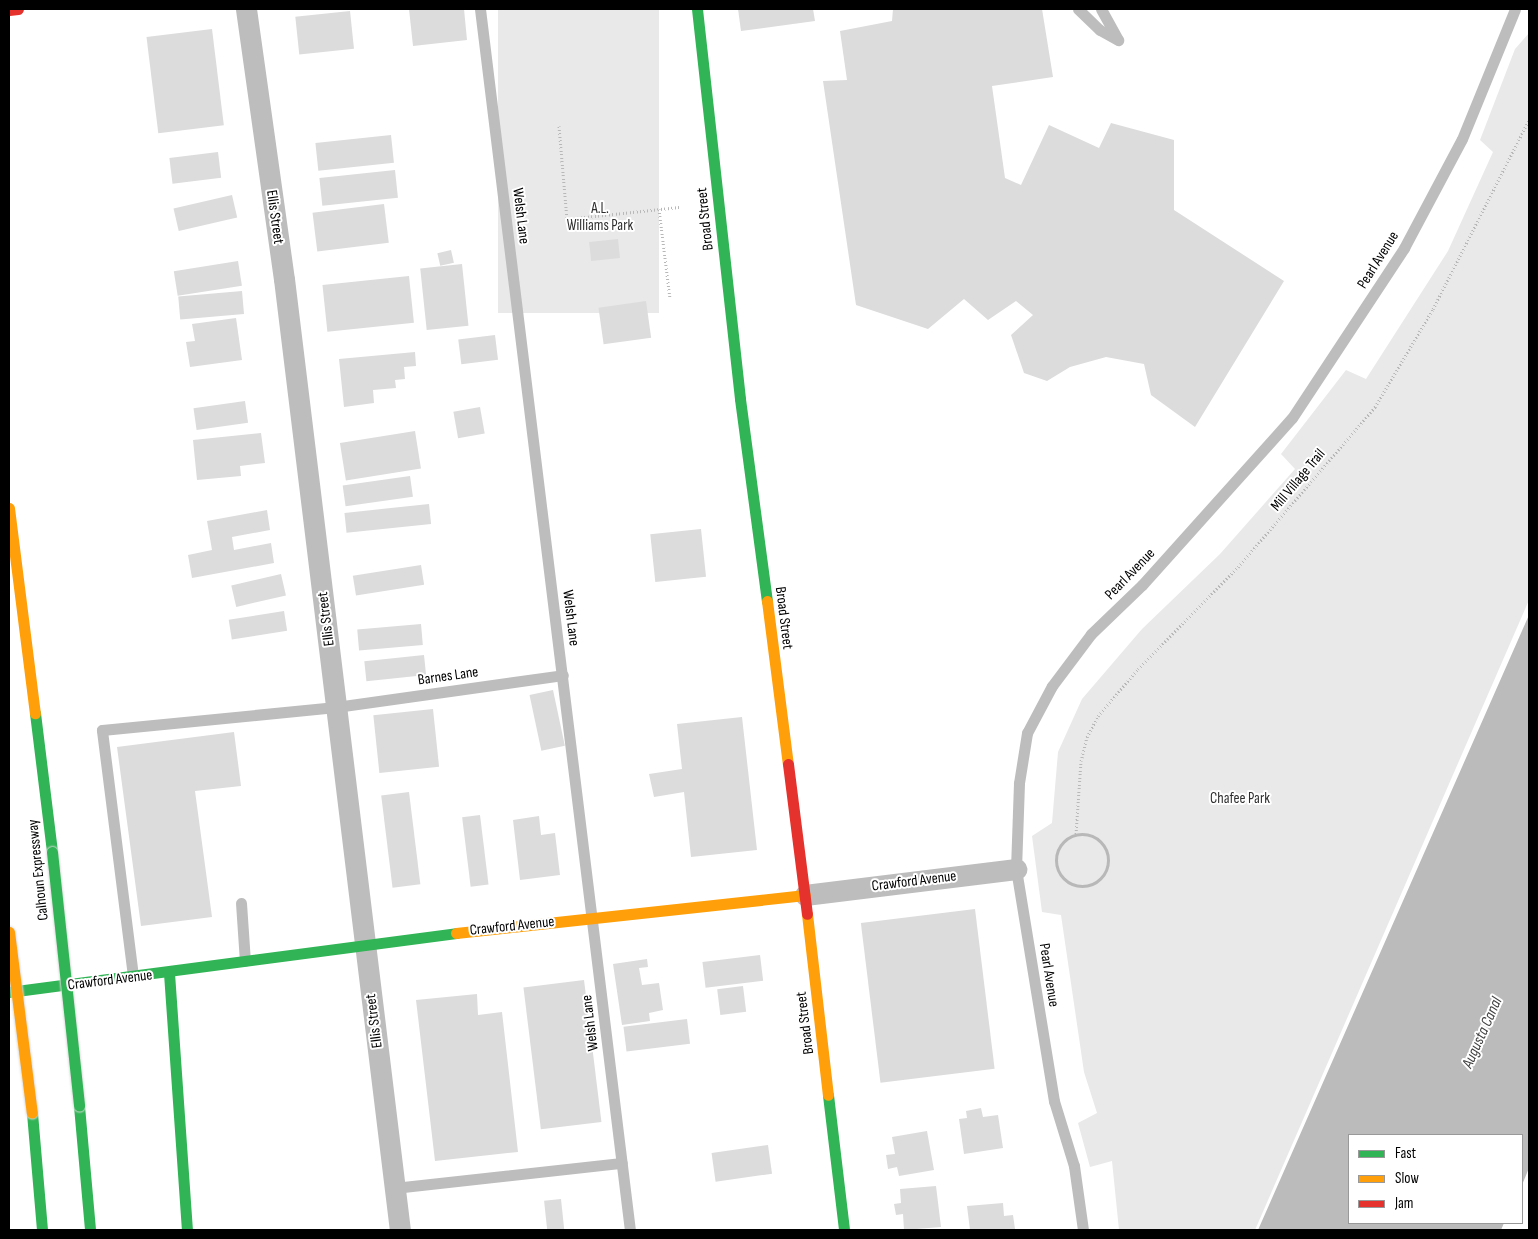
<!DOCTYPE html>
<html>
<head>
<meta charset="utf-8">
<style>
  body { margin:0 }
  #map { position:relative; width:1538px; height:1239px; overflow:hidden; background:#fff; font-family:"Sofia Sans Condensed",sans-serif }
  div>[style] { position:absolute }
  [style*='--x'] { left:calc(var(--x)*1px); top:calc(var(--y)*1px); width:calc(var(--w)*1px); rotate:calc(var(--a)*1deg) }
  .green>* { inset:0; background:#e9e9e9; transform-origin:0 0 }
  .water>* { inset:0; background:#bbb }
  .building>* { inset:0; background:#dcdcdc; transform-origin:0 0 }
  .path>* { height:3px; margin-top:-1.5px; transform-origin:0; background:repeating-linear-gradient(90deg,#b8b8b8 0 1px,transparent 0 3.5px) }
  .path>.ring { margin:-1.5px; padding:0; box-sizing:content-box; background:none; border:3px solid #b8b8b8; border-radius:50% }
  .lane>* { height:11px; margin:-5.5px; padding:0 5.5px; transform-origin:5.5px; border-radius:5.5px; background:#bdbdbd }
  .street>* { height:21px; margin:-10.5px; padding:0 10.5px; transform-origin:10.5px; border-radius:10.5px; background:#bdbdbd }
  .fast>* { height:11px; margin:-5.5px; padding:0 5.5px; transform-origin:5.5px; border-radius:5.5px; background:#30b455 }
  .slow>* { height:11px; margin:-5.5px; padding:0 5.5px; transform-origin:5.5px; border-radius:5.5px; background:#ff9f0a }
  .jam>* { height:11px; margin:-5.5px; padding:0 5.5px; transform-origin:5.5px; border-radius:5.5px; background:#e5322d }
  .bridges { filter:drop-shadow(0 0 1px #dbdbdb) drop-shadow(0 0 1px #dbdbdb) }
  .fast-bridge>* { height:11px; margin:-5.5px; padding:0 5.5px; transform-origin:5.5px; border-radius:5.5px; background:#30b455 }
  .slow-bridge>* { height:11px; margin:-5.5px; padding:0 5.5px; transform-origin:5.5px; border-radius:5.5px; background:#ff9f0a }
  span { translate:-50% -50%; white-space:nowrap; text-align:center; line-height:1.15; -webkit-text-stroke:4px #fff; paint-order:stroke }
  .park-label { font-size:15px; color:#2e2e2e }
  .street-label { font-size:15px; color:#000 }
  .water-label { font-size:16px; color:#3f3f3f; font-style:italic }
  .frame { position:absolute; inset:0; border:10px solid #000; pointer-events:none }
  .legend { position:absolute; left:1348px; top:1134px; width:175px; height:90px; box-sizing:border-box; background:#fff; border:1px solid #999; margin:0; padding:6px 9px; list-style:none; font-size:15px; color:#000 }
  .legend li { display:flex; align-items:center; gap:10px; height:25px }
  .legend b { width:25px; border:1px solid #999 }
</style>
</head>
<body>
<div id="map">
  <div class="green">
    <div style="left:498px;top:9px;width:161px;height:304px"></div>
    <div style="clip-path:polygon(1529px 33px,1529px 600px,1255px 1230px,1119px 1230px,1112px 1161px,1090px 1167px,1078px 1123px,1097px 1113px,1084px 1072px,1061px 915px,1042px 912px,1032px 836px,1052px 823px,1058px 752px,1082px 699px,1142px 629px,1220px 554px,1295px 469px,1281px 454px,1346px 370px,1366px 379px,1448px 251px,1493px 152px,1480px 140px,1515px 49px)"></div>
  </div>
  <div class="water">
    <div style="clip-path:polygon(1529px 615px,1529px 1168px,1522px 1185px,1522px 1135px,1349px 1135px,1349px 1223px,1504px 1223px,1501px 1230px,1258px 1230px)"></div>
  </div>
  <div class="building">
    <div style="clip-path:polygon(409px 9px,464px 9px,467px 40px,413px 46px)"></div>
    <div style="clip-path:polygon(738px 9px,813px 9px,815px 21px,741px 31px)"></div>
    <div style="clip-path:polygon(893px 9px,1042px 9px,1053px 77px,992px 86px,1005px 178px,1021px 185px,1049px 125px,1099px 148px,1111px 123px,1174px 140px,1174px 210px,1284px 281px,1195px 427px,1151px 395px,1144px 364px,1106px 357px,1070px 367px,1047px 381px,1024px 373px,1011px 335px,1033px 315px,1016px 301px,988px 320px,964px 299px,928px 329px,856px 305px,823px 81px,847px 80px,840px 31px,892px 21px)"></div>
    <div style="left:350px;top:11px;width:38px;height:55px;rotate:84deg"></div>
    <div style="left:212px;top:29px;width:97px;height:66px;rotate:83deg"></div>
    <div style="left:391px;top:135px;width:28px;height:76px;rotate:84deg"></div>
    <div style="left:218px;top:152px;width:26px;height:49px;rotate:83deg"></div>
    <div style="left:395px;top:170px;width:28px;height:76px;rotate:84deg"></div>
    <div style="left:232px;top:195px;width:23px;height:60px;rotate:77deg"></div>
    <div style="left:384px;top:204px;width:39px;height:72px;rotate:83deg"></div>
    <div style="left:618px;top:239px;width:19px;height:29px;rotate:84deg"></div>
    <div style="left:451px;top:250px;width:13px;height:14px;rotate:77deg"></div>
    <div style="left:238px;top:261px;width:25px;height:65px;rotate:81deg"></div>
    <div style="left:462px;top:264px;width:62px;height:42px;rotate:84deg"></div>
    <div style="left:409px;top:276px;width:47px;height:87px;rotate:84deg"></div>
    <div style="left:242px;top:291px;width:23px;height:64px;rotate:85deg"></div>
    <div style="left:646px;top:301px;width:37px;height:48px;rotate:82deg"></div>
    <div style="clip-path:polygon(236px 318px,242px 360px,190px 367px,186px 342px,195px 341px,192px 324px)"></div>
    <div style="left:495px;top:335px;width:25px;height:37px;rotate:83deg"></div>
    <div style="clip-path:polygon(415px 352px,416px 366px,404px 367px,405px 379px,395px 380px,396px 388px,373px 390px,374px 403px,344px 407px,339px 359px)"></div>
    <div style="left:245px;top:401px;width:22px;height:52px;rotate:82deg"></div>
    <div style="left:480px;top:407px;width:27px;height:27px;rotate:80deg"></div>
    <div style="left:415px;top:431px;width:38px;height:76px;rotate:81deg"></div>
    <div style="clip-path:polygon(261px 433px,265px 463px,240px 466px,241px 476px,197px 480px,193px 440px)"></div>
    <div style="left:410px;top:476px;width:21px;height:68px;rotate:82deg"></div>
    <div style="left:429px;top:504px;width:20px;height:85px;rotate:84deg"></div>
    <div style="clip-path:polygon(267px 510px,270px 530px,232px 537px,234px 550px,271px 543px,274px 563px,192px 578px,188px 555px,212px 550px,207px 521px)"></div>
    <div style="left:701px;top:529px;width:48px;height:51px;rotate:84deg"></div>
    <div style="left:421px;top:565px;width:20px;height:69px;rotate:81deg"></div>
    <div style="left:281px;top:574px;width:22px;height:51px;rotate:77deg"></div>
    <div style="left:284px;top:611px;width:20px;height:56px;rotate:81deg"></div>
    <div style="left:421px;top:624px;width:21px;height:64px;rotate:85deg"></div>
    <div style="left:424px;top:655px;width:20px;height:60px;rotate:84deg"></div>
    <div style="left:553px;top:690px;width:57px;height:24px;rotate:78deg"></div>
    <div style="left:433px;top:709px;width:58px;height:60px;rotate:84deg"></div>
    <div style="clip-path:polygon(742px 717px,757px 850px,691px 857px,684px 792px,654px 797px,649px 774px,682px 769px,677px 724px)"></div>
    <div style="clip-path:polygon(234px 732px,241px 786px,195px 791px,212px 917px,141px 926px,117px 747px)"></div>
    <div style="left:409px;top:792px;width:93px;height:28px;rotate:83deg"></div>
    <div style="left:480px;top:815px;width:70px;height:18px;rotate:83deg"></div>
    <div style="clip-path:polygon(539px 816px,541px 835px,555px 833px,560px 875px,520px 880px,513px 820px)"></div>
    <div style="left:975px;top:909px;width:161px;height:115px;rotate:83deg"></div>
    <div style="left:760px;top:955px;width:26px;height:58px;rotate:83deg"></div>
    <div style="clip-path:polygon(647px 959px,648px 967px,639px 968px,642px 985px,659px 983px,663px 1010px,649px 1013px,650px 1021px,622px 1025px,613px 964px)"></div>
    <div style="left:584px;top:980px;width:143px;height:61px;rotate:83deg"></div>
    <div style="left:743px;top:986px;width:26px;height:26px;rotate:83deg"></div>
    <div style="clip-path:polygon(477px 994px,478px 1015px,502px 1012px,518px 1152px,435px 1161px,416px 1000px)"></div>
    <div style="left:687px;top:1019px;width:25px;height:64px;rotate:83deg"></div>
    <div style="clip-path:polygon(981px 1108px,983px 1117px,998px 1115px,1003px 1148px,964px 1154px,959px 1119px,967px 1118px,966px 1111px)"></div>
    <div style="clip-path:polygon(927px 1131px,934px 1170px,899px 1176px,897px 1167px,888px 1169px,886px 1155px,895px 1154px,892px 1137px)"></div>
    <div style="left:768px;top:1145px;width:29px;height:57px;rotate:82deg"></div>
    <div style="clip-path:polygon(936px 1186px,941px 1227px,904px 1230px,903px 1214px,896px 1215px,894px 1204px,901px 1203px,900px 1189px)"></div>
    <div style="left:561px;top:1199px;width:31px;height:17px;rotate:84deg"></div>
    <div style="clip-path:polygon(1003px 1203px,1004px 1216px,1013px 1215px,1015px 1229px,970px 1230px,967px 1206px)"></div>
  </div>
  <div class="path">
    <div style="--x:559;--y:126;--w:93;--a:85.1"></div>
    <div style="--x:567;--y:219;--w:113;--a:-6.1"></div>
    <div style="--x:659;--y:209;--w:91;--a:83"></div>
    <div class="ring" style="left:1056px;top:834px;width:49px;height:49px"></div>
    <div style="--x:1076;--y:834;--w:73;--a:-86.1"></div>
    <div style="--x:1081;--y:761;--w:25;--a:-76"></div>
    <div style="--x:1087;--y:737;--w:24;--a:-62"></div>
    <div style="--x:1098;--y:716;--w:62;--a:-49.6"></div>
    <div style="--x:1138;--y:669;--w:143;--a:-45.6"></div>
    <div style="--x:1238;--y:567;--w:211;--a:-49.4"></div>
    <div style="--x:1375;--y:407;--w:114;--a:-59.4"></div>
    <div style="--x:1433;--y:309;--w:212;--a:-63.1"></div>
  </div>
  <div class="lane">
    <div style="--x:480;--y:9;--w:1230;--a:83"></div>
    <div style="--x:1078;--y:9;--w:30;--a:44"></div>
    <div style="--x:1100;--y:30;--w:21;--a:29"></div>
    <div style="--x:1101;--y:9;--w:35;--a:61"></div>
    <div style="--x:241;--y:903;--w:58;--a:86.1"></div>
    <div style="--x:133;--y:976;--w:248;--a:-97.2"></div>
    <div style="--x:102;--y:730;--w:235;--a:-5.6"></div>
    <div style="--x:336;--y:707;--w:229;--a:-8"></div>
    <div style="--x:394;--y:1188;--w:229;--a:-6.3"></div>
    <div style="--x:1083;--y:1230;--w:65;--a:-98"></div>
    <div style="--x:1074;--y:1166;--w:68;--a:-107.1"></div>
    <div style="--x:1054;--y:1101;--w:235;--a:-99.3"></div>
    <div style="--x:1016;--y:869;--w:86;--a:-88"></div>
    <div style="--x:1019;--y:783;--w:51;--a:-80.9"></div>
    <div style="--x:1027;--y:733;--w:53;--a:-62"></div>
    <div style="--x:1052;--y:686;--w:65;--a:-53.1"></div>
    <div style="--x:1091;--y:634;--w:71;--a:-43.9"></div>
    <div style="--x:1142;--y:585;--w:224;--a:-48.1"></div>
    <div style="--x:1292;--y:418;--w:204;--a:-56.6"></div>
    <div style="--x:1404;--y:248;--w:123;--a:-62"></div>
    <div style="--x:1462;--y:139;--w:140;--a:-67.8"></div>
  </div>
  <div class="street">
    <div style="--x:246;--y:9;--w:273;--a:82"></div>
    <div style="--x:284;--y:279;--w:958;--a:83.05"></div>
    <div style="--x:805;--y:895;--w:213;--a:-7"></div>
  </div>
  <div class="fast">
    <div style="--x:697;--y:9;--w:392;--a:83.7"></div>
    <div style="--x:740;--y:399;--w:204;--a:82.4"></div>
    <div style="--x:35;--y:713;--w:140;--a:83"></div>
    <div style="--x:169;--y:973;--w:258;--a:86"></div>
    <div style="--x:9;--y:992;--w:451;--a:-7.5"></div>
    <div style="--x:828;--y:1095;--w:136;--a:83.2"></div>
    <div style="--x:79;--y:1106;--w:124;--a:84.9"></div>
    <div style="--x:32;--y:1113;--w:117;--a:85.1"></div>
  </div>
  <div class="slow">
    <div style="--x:9;--y:508;--w:207;--a:82.8"></div>
    <div style="--x:767;--y:601;--w:164;--a:82.7"></div>
    <div style="--x:807;--y:914;--w:182;--a:83.4"></div>
    <div style="--x:456;--y:933;--w:351;--a:-6.2"></div>
  </div>
  <div class="jam">
    <div style="--x:9;--y:10;--w:9;--a:-6"></div>
    <div style="--x:788;--y:764;--w:151;--a:82.8"></div>
  </div>
  <div class="bridges">
    <div class="fast-bridge">
      <div style="--x:52;--y:852;--w:255;--a:83.9"></div>
    </div>
    <div class="slow-bridge">
      <div style="--x:9;--y:932;--w:182;--a:82.8"></div>
    </div>
  </div>
  <div class="park-label">
    <span style="left:600px;top:217px">A.L.<br>Williams Park</span>
    <span style="left:1240px;top:799px">Chafee Park</span>
  </div>
  <div class="street-label">
    <span style="left:521px;top:216px;rotate:83deg">Welsh Lane</span>
    <span style="left:275px;top:217px;rotate:82deg">Ellis Street</span>
    <span style="left:705px;top:219px;rotate:-96deg">Broad Street</span>
    <span style="left:1378px;top:260px;rotate:-58deg">Pearl Avenue</span>
    <span style="left:1298px;top:480px;rotate:-50deg">Mill Village Trail</span>
    <span style="left:1130px;top:574px;rotate:-46deg">Pearl Avenue</span>
    <span style="left:571px;top:618px;rotate:83deg">Welsh Lane</span>
    <span style="left:784px;top:618px;rotate:83deg">Broad Street</span>
    <span style="left:326px;top:619px;rotate:-97deg">Ellis Street</span>
    <span style="left:448px;top:676px;rotate:-8deg">Barnes Lane</span>
    <span style="left:38px;top:870px;rotate:-96deg">Calhoun Expressway</span>
    <span style="left:914px;top:881px;rotate:-7deg">Crawford Avenue</span>
    <span style="left:512px;top:926px;rotate:-6deg">Crawford Avenue</span>
    <span style="left:1049px;top:975px;rotate:81deg">Pearl Avenue</span>
    <span style="left:110px;top:980px;rotate:-7deg">Crawford Avenue</span>
    <span style="left:374px;top:1021px;rotate:-97deg">Ellis Street</span>
    <span style="left:590px;top:1023px;rotate:-97deg">Welsh Lane</span>
    <span style="left:805px;top:1023px;rotate:-97deg">Broad Street</span>
  </div>
  <div class="water-label">
    <span style="left:1483px;top:1033px;rotate:-66deg">Augusta Canal</span>
  </div>
  <div class="frame"></div>
  <ul class="legend">
  <li><b style="height:6px;background:#30b455"></b>Fast</li>
  <li><b style="height:6px;background:#ff9f0a"></b>Slow</li>
  <li><b style="height:6px;background:#e5322d"></b>Jam</li>
  </ul>
</div>
</body>
</html>
